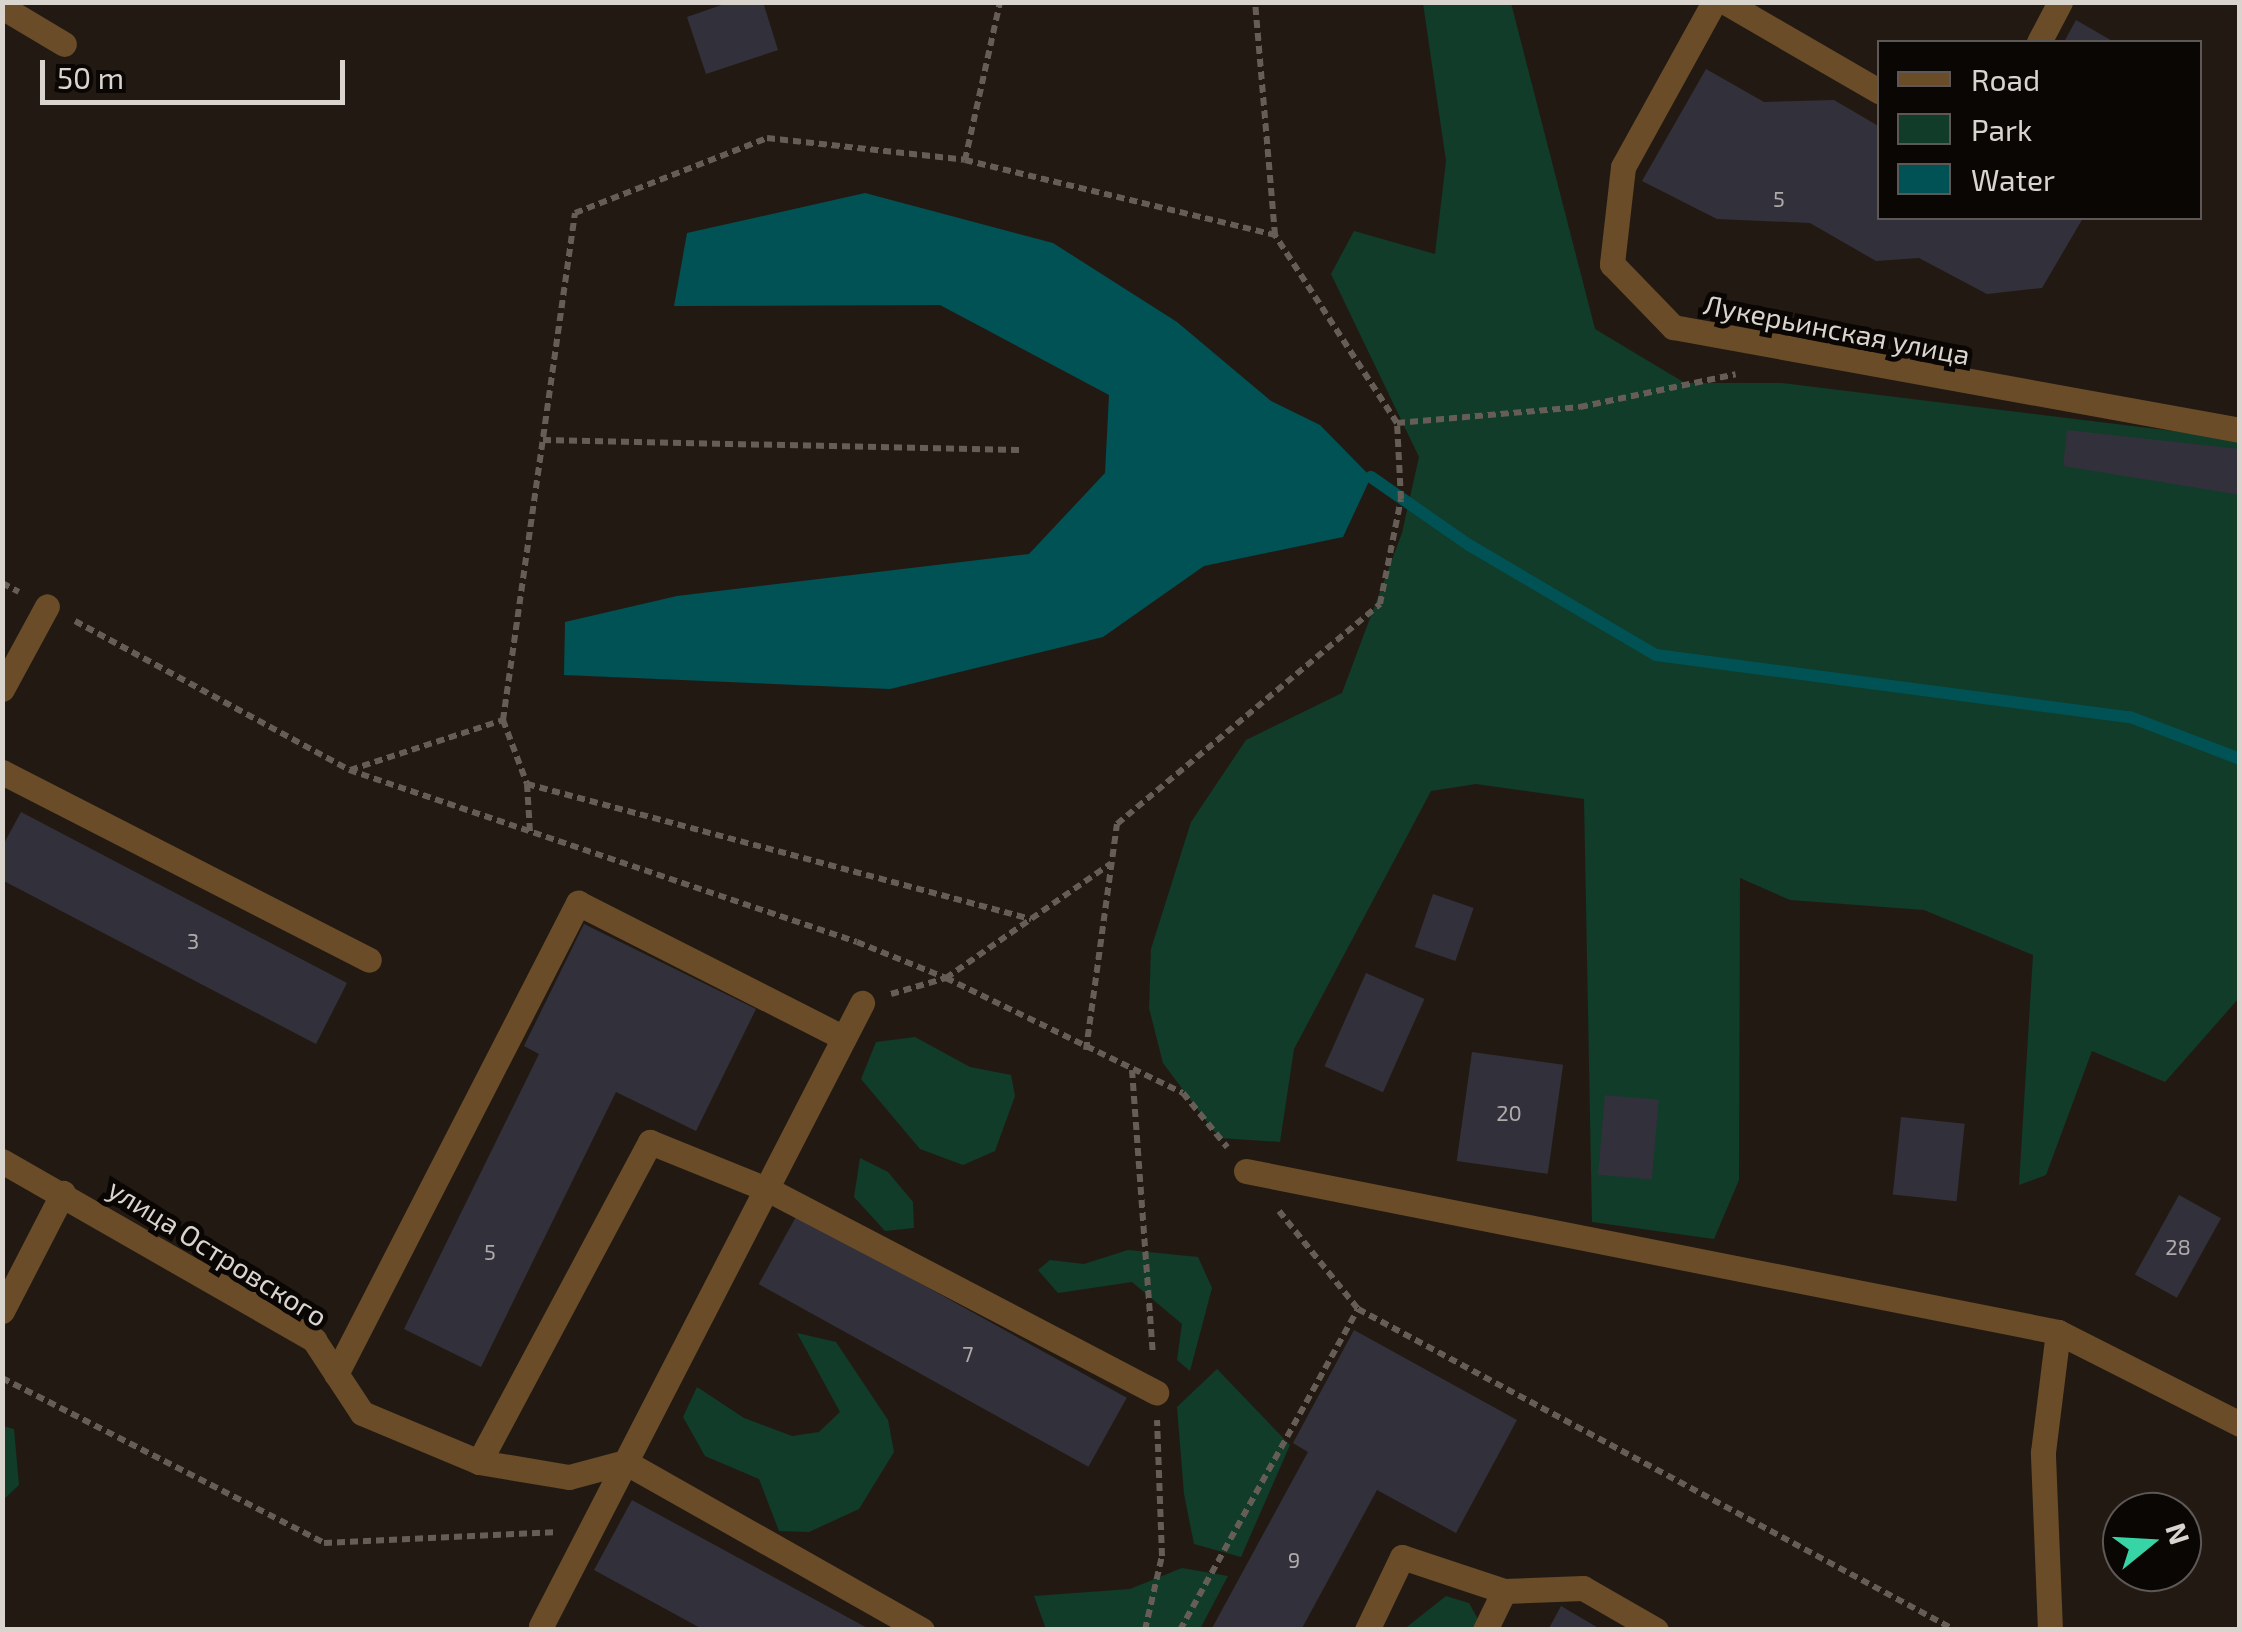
<!DOCTYPE html>
<html>
<head>
<meta charset="utf-8">
<style>
  body { margin:0 }
  #map { position:relative; width:2242px; height:1632px; overflow:hidden; background:#221a12; font-family:"Exo 2",sans-serif }
  div>[style] { position:absolute }
  [style*='--x'] { left:calc(var(--x)*1px); top:calc(var(--y)*1px); width:calc(var(--w)*1px); rotate:calc(var(--a)*1deg) }
  .green>* { inset:0; background:#103c29 }
  .water>* { inset:0; background:#015255 }
  .stream>* { height:12px; margin:-6px; padding:0 6px; transform-origin:6px; border-radius:6px; background:#015255 }
  .building>* { inset:0; background:#32303b; transform-origin:0 0 }
  .path>* { height:6px; margin-top:-3px; transform-origin:0; background:repeating-linear-gradient(90deg,#655d56 0 8px,transparent 0 13px) }
  .minor>* { height:25px; margin:-12.5px; padding:0 12.5px; transform-origin:12.5px; border-radius:12.5px; background:#6a4c28 }
  span { translate:-50% -50%; white-space:nowrap; text-align:center; line-height:1.15; -webkit-text-stroke:10px #090604; paint-order:stroke }
  .number-label { font-size:22px; color:#b0abaa }
  .number-label span { -webkit-text-stroke-width:0 }
  .street-label { font-size:28px; color:#dad4cf }
  .frame { position:absolute; inset:0; border:5px solid #dad4cf; pointer-events:none }
  .legend { position:absolute; left:1877px; top:40px; width:325px; height:180px; box-sizing:border-box; background:#090604; border:2px solid #5d5855; margin:0; padding:12px 18px; list-style:none; font-size:30px; color:#dad4cf }
  .legend li { display:flex; align-items:center; gap:20px; height:50px }
  .legend b { width:50px; border:2px solid #5d5855 }
  .north { position:absolute; left:2102px; top:1492px; width:100px; height:100px; box-sizing:border-box; background:#090604; border:2px solid #5d5855; border-radius:50%; rotate:72deg; font-size:28px; font-weight:700; line-height:40px; text-align:center; color:#dad4cf }
  .north::after { content:''; display:block; margin:auto; width:35px; height:45px; background:#37d4a6; clip-path:polygon(50% 0,100% 100%,50% 72%,0 100%) }
  .scale { position:absolute; left:40px; top:60px; width:305px; height:45px; box-sizing:border-box; border:5px solid #dad4cf; border-top:0; padding-left:12px; font-size:30px; line-height:35px; white-space:nowrap; color:#dad4cf; -webkit-text-stroke:8px #090604; paint-order:stroke }
</style>
</head>
<body>
<div id="map">
  <div class="green">
    <div style="clip-path:polygon(1423px 3px,1511px 3px,1595px 329px,1685px 383px,1782px 383px,2239px 439px,2239px 998px,2165px 1082px,2092px 1051px,2046px 1175px,2019px 1185px,2033px 955px,1924px 910px,1790px 900px,1740px 878px,1739px 1180px,1714px 1239px,1592px 1222px,1584px 799px,1476px 784px,1431px 791px,1294px 1049px,1280px 1142px,1219px 1138px,1163px 1063px,1149px 1008px,1151px 949px,1191px 822px,1246px 740px,1342px 693px,1402px 533px,1419px 457px,1331px 274px,1354px 231px,1435px 254px,1446px 161px)"></div>
    <div style="clip-path:polygon(915px 1037px,970px 1067px,1011px 1075px,1015px 1096px,995px 1151px,963px 1165px,920px 1149px,861px 1079px,876px 1042px)"></div>
    <div style="clip-path:polygon(860px 1158px,888px 1172px,913px 1202px,914px 1228px,885px 1231px,854px 1197px)"></div>
    <div style="clip-path:polygon(1128px 1250px,1198px 1257px,1212px 1288px,1190px 1371px,1177px 1360px,1182px 1324px,1132px 1282px,1058px 1293px,1038px 1270px,1050px 1260px,1084px 1264px)"></div>
    <div style="clip-path:polygon(797px 1333px,836px 1342px,888px 1420px,894px 1452px,859px 1509px,809px 1532px,779px 1531px,759px 1479px,705px 1456px,683px 1417px,697px 1387px,744px 1418px,792px 1436px,819px 1432px,840px 1412px)"></div>
    <div style="clip-path:polygon(1217px 1369px,1290px 1445px,1241px 1557px,1194px 1544px,1184px 1494px,1177px 1407px)"></div>
    <div style="clip-path:polygon(3px 1426px,14px 1429px,19px 1485px,3px 1500px)"></div>
    <div style="clip-path:polygon(1182px 1568px,1228px 1576px,1200px 1629px,1046px 1629px,1034px 1596px,1130px 1589px)"></div>
    <div style="clip-path:polygon(1446px 1596px,1469px 1603px,1479px 1621px,1475px 1629px,1403px 1630px)"></div>
  </div>
  <div class="water">
    <div style="clip-path:polygon(865px 193px,1053px 243px,1177px 322px,1271px 401px,1320px 425px,1371px 477px,1343px 537px,1204px 566px,1103px 637px,890px 689px,564px 675px,565px 622px,677px 596px,1029px 554px,1105px 473px,1109px 395px,940px 305px,674px 306px,687px 233px)"></div>
  </div>
  <div class="stream">
    <div style="--x:1371;--y:477;--w:119;--a:34.8"></div>
    <div style="--x:1469;--y:545;--w:217;--a:30.5"></div>
    <div style="--x:1656;--y:655;--w:478;--a:7.5"></div>
    <div style="--x:2130;--y:717;--w:118;--a:20.9"></div>
  </div>
  <div class="building">
    <div style="clip-path:polygon(730px 2px,763px 2px,778px 50px,706px 74px,687px 17px)"></div>
    <div style="clip-path:polygon(2076px 20px,2114px 42px,2064px 42px)"></div>
    <div style="clip-path:polygon(1706px 69px,1764px 102px,1834px 100px,1880px 127px,1880px 218px,2083px 218px,2042px 288px,1987px 294px,1919px 258px,1876px 261px,1810px 223px,1717px 219px,1642px 181px)"></div>
    <div style="clip-path:polygon(2067px 430px,2240px 449px,2240px 495px,2063px 466px)"></div>
    <div style="clip-path:polygon(21px 812px,347px 983px,316px 1044px,2px 880px,2px 847px)"></div>
    <div style="left:1433px;top:894px;width:43px;height:56px;rotate:19deg"></div>
    <div style="clip-path:polygon(584px 924px,756px 1009px,696px 1131px,616px 1092px,481px 1367px,404px 1329px,539px 1054px,524px 1046px)"></div>
    <div style="left:1366px;top:973px;width:64px;height:102px;rotate:24deg"></div>
    <div style="left:1472px;top:1052px;width:92px;height:110px;rotate:8deg"></div>
    <div style="left:1605px;top:1095px;width:54px;height:80px;rotate:5deg"></div>
    <div style="left:1901px;top:1117px;width:64px;height:78px;rotate:6deg"></div>
    <div style="left:2179px;top:1195px;width:48px;height:91px;rotate:29deg"></div>
    <div style="left:797px;top:1215px;width:377px;height:79px;rotate:29deg"></div>
    <div style="clip-path:polygon(1354px 1330px,1517px 1420px,1456px 1533px,1377px 1490px,1301px 1630px,1211px 1630px,1308px 1452px,1293px 1443px)"></div>
    <div style="clip-path:polygon(632px 1500px,871px 1630px,704px 1630px,594px 1570px)"></div>
    <div style="clip-path:polygon(1561px 1606px,1595px 1626px,1602px 1630px,1548px 1630px)"></div>
  </div>
  <div class="path">
    <div style="--x:965;--y:160;--w:162;--a:-77.5"></div>
    <div style="--x:1397;--y:423;--w:184;--a:-5"></div>
    <div style="--x:1580;--y:407;--w:159;--a:-11.9"></div>
    <div style="--x:543;--y:440;--w:481;--a:1.2"></div>
    <div style="--x:2;--y:583;--w:19;--a:28"></div>
    <div style="--x:75;--y:621;--w:312;--a:28.5"></div>
    <div style="--x:349;--y:770;--w:536;--a:18.71"></div>
    <div style="--x:857;--y:942;--w:96;--a:22"></div>
    <div style="--x:946;--y:978;--w:263;--a:25.9"></div>
    <div style="--x:1183;--y:1093;--w:70;--a:50.8"></div>
    <div style="--x:503;--y:720;--w:68;--a:69.4"></div>
    <div style="--x:527;--y:784;--w:48;--a:86.4"></div>
    <div style="--x:350;--y:770;--w:161;--a:-18.1"></div>
    <div style="--x:503;--y:720;--w:512;--a:-81.92"></div>
    <div style="--x:575;--y:213;--w:206;--a:-21.3"></div>
    <div style="--x:767;--y:138;--w:199;--a:6.3"></div>
    <div style="--x:965;--y:160;--w:319;--a:13.6"></div>
    <div style="--x:527;--y:784;--w:522;--a:15"></div>
    <div style="--x:891;--y:994;--w:57;--a:-16.2"></div>
    <div style="--x:946;--y:978;--w:200;--a:-34.8"></div>
    <div style="--x:1086;--y:1050;--w:228;--a:-82.2"></div>
    <div style="--x:1117;--y:824;--w:343;--a:-39.9"></div>
    <div style="--x:1380;--y:604;--w:107;--a:-78.7"></div>
    <div style="--x:1401;--y:499;--w:76;--a:-93"></div>
    <div style="--x:1397;--y:423;--w:224;--a:-123"></div>
    <div style="--x:1275;--y:235;--w:234;--a:-94.9"></div>
    <div style="--x:1132;--y:1070;--w:284;--a:85.8"></div>
    <div style="--x:1279;--y:1211;--w:126;--a:51.1"></div>
    <div style="--x:1358;--y:1309;--w:678;--a:28.27"></div>
    <div style="--x:2;--y:1378;--w:362;--a:27.1"></div>
    <div style="--x:324;--y:1543;--w:230;--a:-2.7"></div>
    <div style="--x:1145;--y:1630;--w:76;--a:-77.1"></div>
    <div style="--x:1162;--y:1556;--w:136;--a:-92.1"></div>
    <div style="--x:1180;--y:1630;--w:367;--a:-61"></div>
  </div>
  <div class="minor">
    <div style="--x:1714;--y:2;--w:188;--a:118.9"></div>
    <div style="--x:1623;--y:167;--w:98;--a:96.5"></div>
    <div style="--x:1612;--y:264;--w:88;--a:45.9"></div>
    <div style="--x:1673;--y:327;--w:576;--a:10.3"></div>
    <div style="--x:1725;--y:2;--w:179;--a:30.1"></div>
    <div style="--x:2;--y:7;--w:72;--a:30.8"></div>
    <div style="--x:2039;--y:42;--w:45;--a:-62.3"></div>
    <div style="--x:2;--y:689;--w:94;--a:-61.5"></div>
    <div style="--x:2;--y:772;--w:412;--a:27.1"></div>
    <div style="--x:2;--y:1161;--w:360;--a:29.8"></div>
    <div style="--x:314;--y:1340;--w:87;--a:56.7"></div>
    <div style="--x:362;--y:1413;--w:127;--a:22.7"></div>
    <div style="--x:479;--y:1462;--w:91;--a:9.5"></div>
    <div style="--x:569;--y:1477;--w:58;--a:-15"></div>
    <div style="--x:625;--y:1462;--w:341;--a:29.5"></div>
    <div style="--x:1246;--y:1171;--w:828;--a:11.21"></div>
    <div style="--x:2058;--y:1332;--w:204;--a:26.8"></div>
    <div style="--x:2;--y:1311;--w:133;--a:-62.7"></div>
    <div style="--x:336;--y:1374;--w:530;--a:-62.81"></div>
    <div style="--x:578;--y:903;--w:298;--a:26.9"></div>
    <div style="--x:479;--y:1462;--w:363;--a:-61.9"></div>
    <div style="--x:650;--y:1142;--w:128;--a:22"></div>
    <div style="--x:769;--y:1190;--w:437;--a:27.6"></div>
    <div style="--x:541;--y:1626;--w:701;--a:-62.74"></div>
    <div style="--x:1367;--y:1630;--w:81;--a:-64.4"></div>
    <div style="--x:1402;--y:1557;--w:108;--a:18.4"></div>
    <div style="--x:1504;--y:1591;--w:79;--a:-2.2"></div>
    <div style="--x:1583;--y:1588;--w:84;--a:29.9"></div>
    <div style="--x:1485;--y:1630;--w:43;--a:-64"></div>
    <div style="--x:2050;--y:1630;--w:178;--a:-92.3"></div>
    <div style="--x:2043;--y:1452;--w:121;--a:-82.9"></div>
  </div>
  <div class="number-label">
    <span style="left:1779px;top:199px">5</span>
    <span style="left:193px;top:941px">3</span>
    <span style="left:1509px;top:1113px">20</span>
    <span style="left:2178px;top:1247px">28</span>
    <span style="left:490px;top:1252px">5</span>
    <span style="left:968px;top:1354px">7</span>
    <span style="left:1294px;top:1560px">9</span>
  </div>
  <div class="street-label">
    <span style="left:1837px;top:329px;rotate:11deg">Лукерьинская улица</span>
    <span style="left:218px;top:1252px;rotate:32deg">улица Островского</span>
  </div>
  <div class="frame"></div>
  <ul class="legend">
  <li><b style="height:12px;background:#6a4c28"></b>Road</li>
  <li><b style="height:28px;background:#103c29"></b>Park</li>
  <li><b style="height:28px;background:#015255"></b>Water</li>
  </ul>
  <div class="north">N</div>
  <div class="scale">50 m</div>
</div>
</body>
</html>
